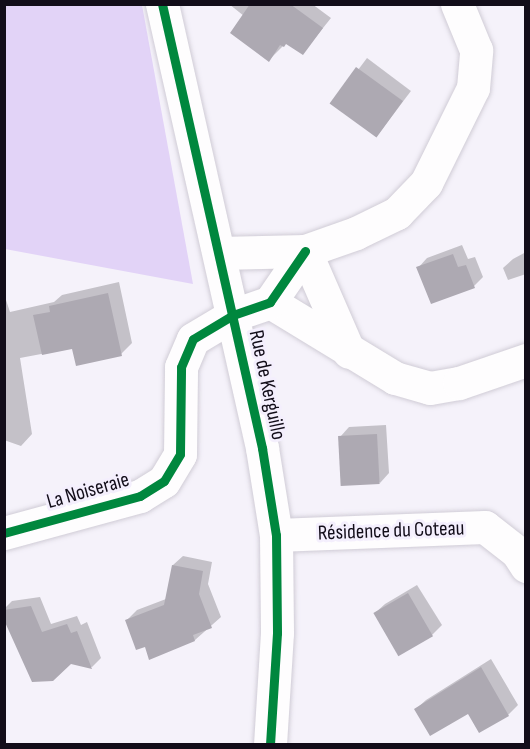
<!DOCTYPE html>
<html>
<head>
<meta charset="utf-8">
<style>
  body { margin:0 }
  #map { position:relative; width:530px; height:749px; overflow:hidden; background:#f5f2fa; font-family:"Sofia Sans Condensed",sans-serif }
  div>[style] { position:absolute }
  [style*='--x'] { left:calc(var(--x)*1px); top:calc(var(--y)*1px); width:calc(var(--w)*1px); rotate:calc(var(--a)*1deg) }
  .green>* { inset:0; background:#e2d3f7 }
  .shadow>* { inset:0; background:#0003; transform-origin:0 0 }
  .building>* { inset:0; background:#ada9b2; transform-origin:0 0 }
  .roads { filter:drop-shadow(0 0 2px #d0ccd6) drop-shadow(0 0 2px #d0ccd6) }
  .minor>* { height:33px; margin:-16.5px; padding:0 16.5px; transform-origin:16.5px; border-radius:16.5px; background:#fefdfe }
  .cycleway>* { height:9px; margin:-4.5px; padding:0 4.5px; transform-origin:4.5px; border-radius:4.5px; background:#00873e }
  span { translate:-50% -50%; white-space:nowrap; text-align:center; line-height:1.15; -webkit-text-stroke:6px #f4effd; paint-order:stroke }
  .street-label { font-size:21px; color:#120d19 }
  .frame { position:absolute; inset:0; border:6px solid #120d19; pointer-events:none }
</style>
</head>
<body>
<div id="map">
  <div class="green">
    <div style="clip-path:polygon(4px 5px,142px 5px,193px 284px,5px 249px)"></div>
  </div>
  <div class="shadow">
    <div style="clip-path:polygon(229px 4px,312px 4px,331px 18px,303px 53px,287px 42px,269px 60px,244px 16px)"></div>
    <div style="left:367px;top:58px;width:55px;height:56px;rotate:37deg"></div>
    <div style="clip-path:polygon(462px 245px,468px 259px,475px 257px,483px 277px,474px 286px,418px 268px,427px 258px)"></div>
    <div style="clip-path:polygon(526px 252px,526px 274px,508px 280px,503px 268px,513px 259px)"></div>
    <div style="clip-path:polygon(119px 282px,132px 343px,121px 354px,73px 348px,20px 358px,32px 434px,21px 446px,4px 440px,4px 294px,10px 312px,54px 302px,62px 295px)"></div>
    <div style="clip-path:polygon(386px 425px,389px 473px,380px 483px,340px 437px,349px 427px)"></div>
    <div style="clip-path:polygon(183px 556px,212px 562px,208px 584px,221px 617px,195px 640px,150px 658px,146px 645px,127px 620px,137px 610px,166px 599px,173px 565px)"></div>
    <div style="clip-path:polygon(417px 585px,442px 625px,432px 635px,375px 613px,385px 604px)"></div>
    <div style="clip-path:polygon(40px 597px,51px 624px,77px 616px,81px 625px,87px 622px,101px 658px,92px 667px,71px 663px,4px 616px,4px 609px,12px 601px)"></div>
    <div style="clip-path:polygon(491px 659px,518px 705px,508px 715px,480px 731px,469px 712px,416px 709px,426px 700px)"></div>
  </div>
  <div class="building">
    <div style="clip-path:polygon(250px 4px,290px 4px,323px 28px,303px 55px,286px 44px,284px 47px,280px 45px,269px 62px,230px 33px)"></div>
    <div style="left:356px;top:67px;width:58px;height:45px;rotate:36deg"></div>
    <div style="clip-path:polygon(453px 254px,458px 267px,466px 265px,475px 288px,431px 304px,416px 267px)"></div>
    <div style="clip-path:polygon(108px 293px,122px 356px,76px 366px,72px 349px,42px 355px,33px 315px,50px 312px,49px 306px)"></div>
    <div style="left:377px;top:434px;width:50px;height:39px;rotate:87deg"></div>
    <div style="clip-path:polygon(172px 565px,203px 571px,199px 594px,212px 628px,193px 635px,195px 641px,149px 660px,145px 647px,136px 650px,125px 620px,164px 605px)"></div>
    <div style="left:408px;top:593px;width:50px;height:40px;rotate:60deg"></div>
    <div style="clip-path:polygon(31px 606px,42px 632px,67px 624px,71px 633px,77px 631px,92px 669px,71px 664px,53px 681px,32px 682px,4px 620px,4px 610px)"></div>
    <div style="clip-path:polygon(481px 667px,509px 716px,479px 733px,468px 714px,430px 736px,414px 709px)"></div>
  </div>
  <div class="roads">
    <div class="minor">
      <div style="--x:162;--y:4;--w:455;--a:77.3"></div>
      <div style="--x:262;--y:448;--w:88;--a:80.9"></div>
      <div style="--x:276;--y:535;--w:98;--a:89.4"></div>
      <div style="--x:277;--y:633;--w:111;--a:93.6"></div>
      <div style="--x:305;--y:251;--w:110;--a:66.5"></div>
      <div style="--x:219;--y:253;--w:86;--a:-1.3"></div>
      <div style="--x:305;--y:251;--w:54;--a:-19.4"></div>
      <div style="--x:356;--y:233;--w:46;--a:-26"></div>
      <div style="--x:397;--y:213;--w:42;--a:-46"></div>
      <div style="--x:426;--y:183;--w:106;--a:-63.7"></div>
      <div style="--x:473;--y:88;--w:38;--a:-85"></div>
      <div style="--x:476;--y:50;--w:50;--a:-112.4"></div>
      <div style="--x:270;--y:302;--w:146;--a:31.3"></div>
      <div style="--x:395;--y:378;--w:36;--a:16"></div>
      <div style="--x:430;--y:388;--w:29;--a:-10"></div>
      <div style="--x:459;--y:383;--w:71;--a:-18.9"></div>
      <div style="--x:4;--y:533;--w:141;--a:-15.2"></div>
      <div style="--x:140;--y:496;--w:28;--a:-32"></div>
      <div style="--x:164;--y:481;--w:31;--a:-59"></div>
      <div style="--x:180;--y:454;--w:87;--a:-89.3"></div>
      <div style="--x:181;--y:367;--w:30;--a:-67"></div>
      <div style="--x:193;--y:339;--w:47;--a:-31"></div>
      <div style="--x:233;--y:315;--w:39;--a:-19"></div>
      <div style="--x:270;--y:302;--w:62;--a:-55.5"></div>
      <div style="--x:276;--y:535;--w:209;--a:-2.2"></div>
      <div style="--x:485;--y:527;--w:41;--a:38"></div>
      <div style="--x:517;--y:552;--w:17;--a:57"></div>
    </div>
  </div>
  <div class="cycleway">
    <div style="--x:162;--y:4;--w:455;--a:77.3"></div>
    <div style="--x:262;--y:448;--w:88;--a:80.9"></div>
    <div style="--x:276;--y:535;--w:98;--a:89.4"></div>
    <div style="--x:277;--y:633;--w:111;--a:93.6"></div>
    <div style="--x:4;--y:533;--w:141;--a:-15.2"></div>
    <div style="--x:140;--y:496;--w:28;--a:-32"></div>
    <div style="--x:164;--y:481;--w:31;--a:-59"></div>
    <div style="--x:180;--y:454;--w:87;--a:-89.3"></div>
    <div style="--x:181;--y:367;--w:30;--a:-67"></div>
    <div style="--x:193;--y:339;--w:47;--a:-31"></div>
    <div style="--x:233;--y:315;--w:39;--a:-19"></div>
    <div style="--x:270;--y:302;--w:62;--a:-55.5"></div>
  </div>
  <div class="street-label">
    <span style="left:267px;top:385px;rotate:78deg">Rue de Kerguillo</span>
    <span style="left:88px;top:491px;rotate:-16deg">La Noiseraie</span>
    <span style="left:391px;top:531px;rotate:-2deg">Résidence du Coteau</span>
  </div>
  <div class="frame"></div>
</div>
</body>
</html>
